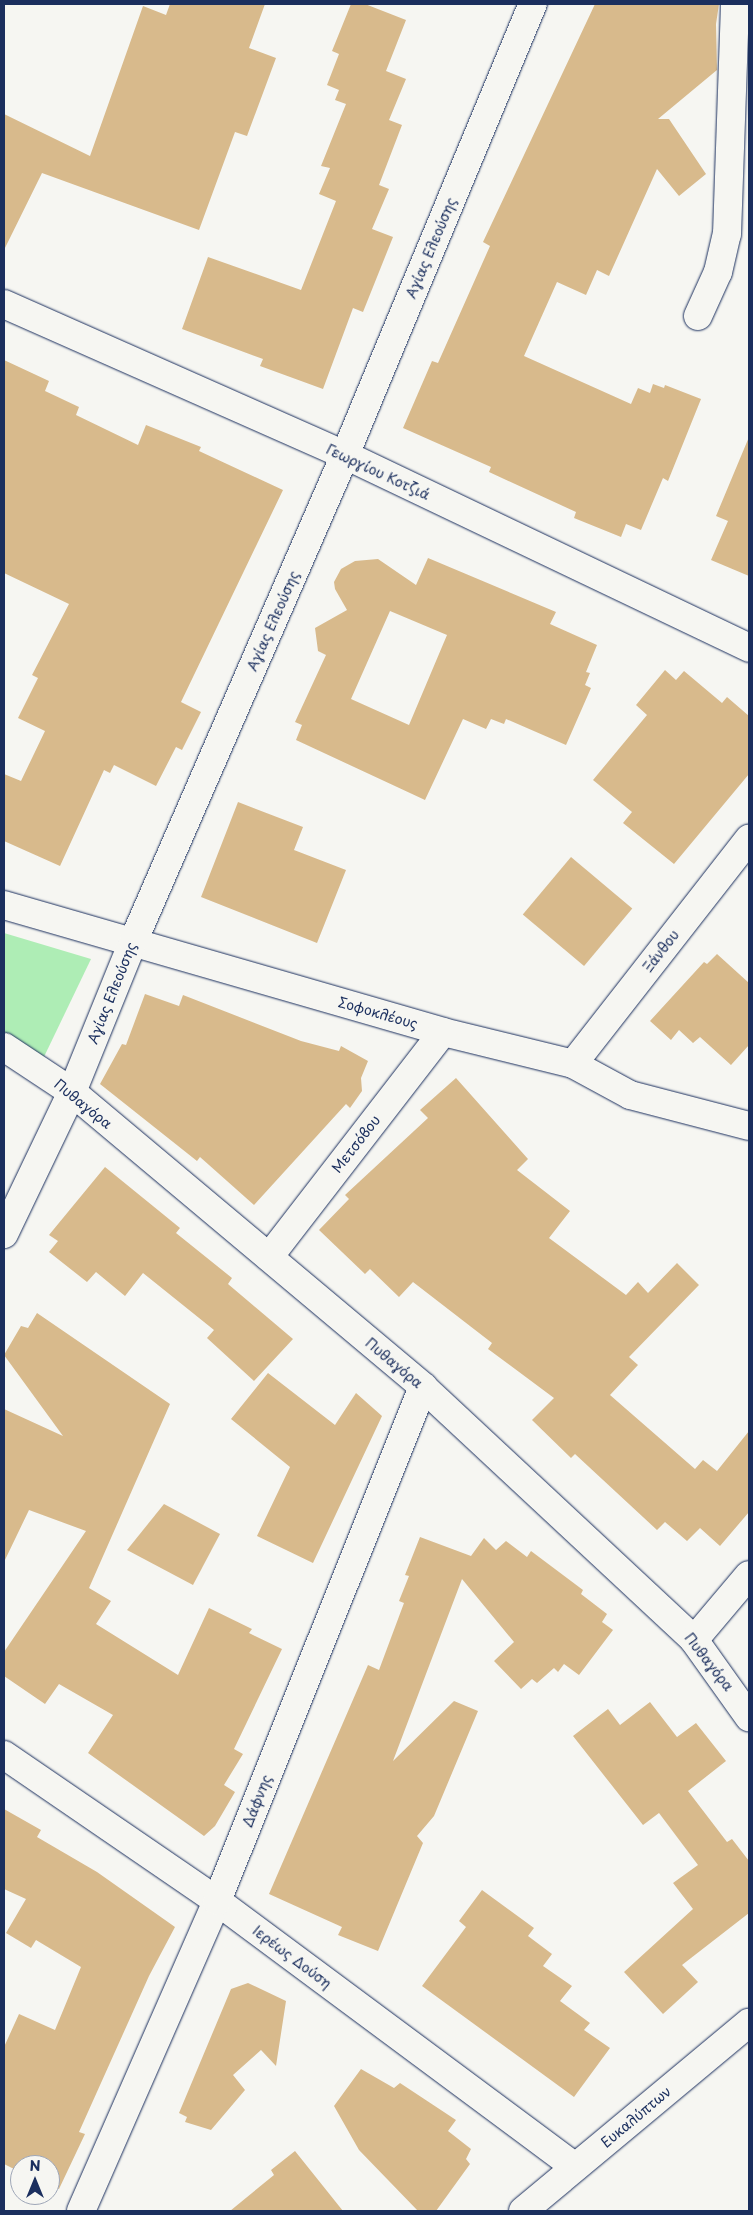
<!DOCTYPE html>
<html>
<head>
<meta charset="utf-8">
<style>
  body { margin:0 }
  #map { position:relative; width:753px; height:2215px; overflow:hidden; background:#f6f6f2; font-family:"Playpen Sans",sans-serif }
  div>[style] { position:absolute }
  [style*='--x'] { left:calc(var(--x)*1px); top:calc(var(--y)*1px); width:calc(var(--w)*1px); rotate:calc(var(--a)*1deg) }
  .green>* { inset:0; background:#aeedb5 }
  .building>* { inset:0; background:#d8ba8c; transform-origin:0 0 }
  .roads { filter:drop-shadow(0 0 1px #1b2f5e) drop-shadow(0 0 1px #1b2f5e) }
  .minor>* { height:28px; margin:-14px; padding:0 14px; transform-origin:14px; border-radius:14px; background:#f6f6f2 }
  span { translate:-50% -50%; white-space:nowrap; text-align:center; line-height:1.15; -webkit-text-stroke:4.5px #f6f6f2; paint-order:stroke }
  .street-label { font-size:14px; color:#1b2f5e }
  .frame { position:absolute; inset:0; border:5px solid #1b2f5e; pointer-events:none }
  .north { position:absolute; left:10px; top:2155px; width:50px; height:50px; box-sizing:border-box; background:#f6f6f2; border:1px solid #9ea6b7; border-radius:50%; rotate:0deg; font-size:14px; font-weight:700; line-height:20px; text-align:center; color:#1b2f5e }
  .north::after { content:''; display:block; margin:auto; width:18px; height:22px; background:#1b2f5e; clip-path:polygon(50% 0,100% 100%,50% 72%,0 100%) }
</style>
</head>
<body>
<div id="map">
  <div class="green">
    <div style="clip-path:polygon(4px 933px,91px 959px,42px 1061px,4px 1036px)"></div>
  </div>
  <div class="building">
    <div style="clip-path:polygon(170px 4px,265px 4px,249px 48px,276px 58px,247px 136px,235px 132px,199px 230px,42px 173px,4px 250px,4px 114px,90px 156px,143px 6px,166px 15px)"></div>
    <div style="clip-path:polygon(351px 4px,365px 4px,406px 20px,386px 71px,406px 79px,389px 120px,402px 125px,379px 185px,389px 189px,372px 229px,393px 237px,363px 312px,353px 308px,323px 389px,260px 366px,263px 359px,182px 329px,208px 257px,301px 290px,336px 201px,319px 194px,330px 168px,321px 166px,346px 104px,335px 100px,339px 90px,327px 85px,339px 54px,332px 51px)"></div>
    <div style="clip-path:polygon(595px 4px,719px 4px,716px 24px,717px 70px,658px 119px,669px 119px,706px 174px,679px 196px,657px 169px,609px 276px,597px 270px,586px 295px,557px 282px,524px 356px,631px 404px,638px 388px,650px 393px,653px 384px,664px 388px,665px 385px,701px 399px,668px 481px,663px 478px,641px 530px,626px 524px,621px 537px,574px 518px,576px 512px,489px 472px,491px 467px,403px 428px,432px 361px,438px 363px,490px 246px,483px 242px)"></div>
    <div style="clip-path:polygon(4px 360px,49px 381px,45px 391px,79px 407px,76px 415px,138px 445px,146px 425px,201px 447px,199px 451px,283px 490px,181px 702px,201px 712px,182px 750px,176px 747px,156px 786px,114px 765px,110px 773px,104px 770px,60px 866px,4px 841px,4px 774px,21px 781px,45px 731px,18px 718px,38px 678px,32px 675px,69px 604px,4px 573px)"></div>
    <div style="clip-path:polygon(749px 437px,749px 576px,711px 560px,728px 521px,716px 516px)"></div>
    <div style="clip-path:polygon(evenodd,428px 558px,556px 612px,550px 624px,597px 645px,586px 672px,590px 673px,585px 685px,591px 688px,566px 745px,506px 719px,504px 724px,491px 719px,486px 729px,463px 719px,425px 800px,296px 740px,302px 725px,295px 722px,326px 655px,318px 651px,315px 628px,347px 610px,335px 589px,334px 582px,341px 569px,355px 561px,378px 559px,416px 585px,428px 558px,390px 611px,447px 635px,409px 725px,351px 699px,390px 611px)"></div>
    <div style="clip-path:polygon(665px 670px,676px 680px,684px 671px,722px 703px,727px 697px,749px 716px,749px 774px,674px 864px,623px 823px,632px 812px,593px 780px,647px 715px,636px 705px)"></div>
    <div style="clip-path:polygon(238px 802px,303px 827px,294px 850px,346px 870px,317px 943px,201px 897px)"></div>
    <div style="left:571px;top:857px;width:80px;height:75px;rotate:40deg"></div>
    <div style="clip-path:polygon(717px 954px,749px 983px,749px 1045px,731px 1065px,700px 1037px,693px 1043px,679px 1030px,671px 1040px,650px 1021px,704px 962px,707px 964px)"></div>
    <div style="clip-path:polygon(145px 994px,179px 1006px,183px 995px,301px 1041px,339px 1051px,341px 1046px,368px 1061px,361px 1078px,362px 1091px,350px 1108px,346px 1104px,254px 1205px,200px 1157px,197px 1161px,100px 1084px,122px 1044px,126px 1045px)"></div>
    <div style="clip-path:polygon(456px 1078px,528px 1159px,517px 1170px,570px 1211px,549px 1238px,626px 1295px,638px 1282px,648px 1293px,677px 1263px,699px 1285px,629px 1357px,638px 1365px,610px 1395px,695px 1469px,703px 1460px,717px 1471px,749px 1431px,749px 1512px,720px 1546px,700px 1528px,687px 1541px,665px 1522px,657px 1530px,575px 1454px,571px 1458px,532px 1420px,554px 1398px,488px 1349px,492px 1343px,413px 1282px,399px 1297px,370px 1269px,365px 1274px,319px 1230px,349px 1199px,345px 1195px,428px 1118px,420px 1110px)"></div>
    <div style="clip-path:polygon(105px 1167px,180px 1228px,176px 1233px,232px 1278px,228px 1284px,293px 1339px,254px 1381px,207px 1338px,214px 1330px,143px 1273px,125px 1296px,96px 1272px,87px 1282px,49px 1252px,58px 1241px,49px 1235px)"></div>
    <div style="clip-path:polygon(37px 1313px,170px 1404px,89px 1588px,111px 1601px,96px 1624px,178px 1675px,209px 1608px,252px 1629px,249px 1633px,282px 1649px,234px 1749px,243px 1754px,224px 1785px,235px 1792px,215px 1826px,204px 1836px,88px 1753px,113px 1715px,59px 1684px,45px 1704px,4px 1676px,4px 1652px,86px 1531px,29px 1510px,4px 1562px,4px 1409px,63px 1436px,4px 1355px,21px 1326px,28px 1328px)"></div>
    <div style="clip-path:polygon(268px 1373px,335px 1425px,356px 1393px,382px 1416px,313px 1563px,257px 1536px,290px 1467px,231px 1419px)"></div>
    <div style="clip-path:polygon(164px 1504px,220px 1534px,193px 1585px,127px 1550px)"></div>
    <div style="clip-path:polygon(420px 1537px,471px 1556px,484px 1538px,496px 1550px,506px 1541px,527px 1557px,531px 1551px,583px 1590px,581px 1594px,607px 1614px,602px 1622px,613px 1630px,579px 1675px,564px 1664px,558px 1672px,554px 1668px,537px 1683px,532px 1679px,521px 1689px,494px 1661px,514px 1642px,462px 1579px,393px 1761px,454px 1701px,478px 1711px,434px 1816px,417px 1836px,423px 1843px,378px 1951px,338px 1935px,342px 1927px,269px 1894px,368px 1665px,379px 1670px,404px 1603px,399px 1601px,409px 1576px,405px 1575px)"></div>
    <div style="clip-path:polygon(650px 1702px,677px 1737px,696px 1723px,726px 1761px,688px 1791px,727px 1842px,732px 1839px,749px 1861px,749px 1913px,682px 1965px,698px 1982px,663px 2014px,624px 1972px,693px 1909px,673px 1883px,698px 1865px,659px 1813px,643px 1825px,573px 1736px,608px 1709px,620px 1725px)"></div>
    <div style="clip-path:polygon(4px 1809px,41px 1830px,37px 1837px,97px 1872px,175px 1927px,149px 1976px,79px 2132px,85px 2134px,59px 2189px,50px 2185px,50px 2165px,20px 2165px,20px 2172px,4px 2164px,4px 2047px,19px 2014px,55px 2030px,81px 1967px,36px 1940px,31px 1948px,6px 1933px,26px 1899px,4px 1889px)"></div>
    <div style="clip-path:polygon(482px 1890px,534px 1928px,528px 1936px,552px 1954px,543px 1966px,572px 1986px,560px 2001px,590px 2023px,584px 2030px,610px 2048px,574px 2097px,422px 1986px,466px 1927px,459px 1921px)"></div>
    <div style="clip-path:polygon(248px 1983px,286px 2001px,276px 2066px,261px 2050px,233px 2075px,245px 2090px,211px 2130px,185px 2122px,187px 2117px,179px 2113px,231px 1989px)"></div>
    <div style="clip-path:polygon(361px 2069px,394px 2088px,400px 2083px,456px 2120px,448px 2131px,471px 2149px,466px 2159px,470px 2164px,436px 2211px,418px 2211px,359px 2150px,334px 2106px)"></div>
    <div style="clip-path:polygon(295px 2151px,343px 2211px,230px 2211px,274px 2175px,271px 2170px)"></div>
  </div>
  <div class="roads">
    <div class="minor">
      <div style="--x:4;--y:304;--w:373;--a:23.9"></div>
      <div style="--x:345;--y:455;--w:448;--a:25.5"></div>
      <div style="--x:698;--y:316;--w:48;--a:-65.6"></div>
      <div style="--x:718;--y:272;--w:39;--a:-77"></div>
      <div style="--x:727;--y:234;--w:230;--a:-88"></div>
      <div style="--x:4;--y:905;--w:457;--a:16.1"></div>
      <div style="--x:443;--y:1032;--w:134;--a:13.8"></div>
      <div style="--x:573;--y:1064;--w:65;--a:28.5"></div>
      <div style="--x:630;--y:1095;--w:123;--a:14.6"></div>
      <div style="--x:4;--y:1047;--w:82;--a:33.5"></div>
      <div style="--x:72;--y:1092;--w:459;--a:40"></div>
      <div style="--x:423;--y:1387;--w:371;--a:43"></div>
      <div style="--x:694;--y:1640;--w:95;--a:54.5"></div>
      <div style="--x:573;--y:1064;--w:286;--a:-52"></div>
      <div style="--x:4;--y:1234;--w:157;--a:-64.4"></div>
      <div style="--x:72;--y:1092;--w:162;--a:-67.9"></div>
      <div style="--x:133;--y:942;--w:531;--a:-66.48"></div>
      <div style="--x:345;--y:455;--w:489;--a:-67.4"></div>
      <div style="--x:269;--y:1257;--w:284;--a:-52.3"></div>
      <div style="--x:694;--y:1640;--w:85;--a:-49.8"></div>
      <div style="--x:4;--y:1755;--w:258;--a:34.4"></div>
      <div style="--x:217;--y:1901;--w:446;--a:36.6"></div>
      <div style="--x:81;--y:2211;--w:339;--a:-66.3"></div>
      <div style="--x:217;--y:1901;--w:554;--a:-68.16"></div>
      <div style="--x:523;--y:2211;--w:294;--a:-39.8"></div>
    </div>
  </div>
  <div class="street-label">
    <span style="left:431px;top:248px;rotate:-67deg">Αγίας Ελεούσης</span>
    <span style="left:378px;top:472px;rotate:25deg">Γεωργίου Κοτζιά</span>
    <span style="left:273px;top:621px;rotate:-66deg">Αγίας Ελεούσης</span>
    <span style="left:661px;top:951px;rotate:-52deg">Ξάνθου</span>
    <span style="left:112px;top:993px;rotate:-68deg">Αγίας Ελεούσης</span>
    <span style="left:378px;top:1013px;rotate:16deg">Σοφοκλέους</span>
    <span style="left:83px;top:1104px;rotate:39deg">Πυθαγόρα</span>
    <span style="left:356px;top:1144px;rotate:-52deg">Μετσόβου</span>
    <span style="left:394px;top:1363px;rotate:40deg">Πυθαγόρα</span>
    <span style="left:709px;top:1662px;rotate:52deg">Πυθαγόρα</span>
    <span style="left:257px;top:1801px;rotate:-68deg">Δάφνης</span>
    <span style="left:292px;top:1957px;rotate:37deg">Ιερέως Δούση</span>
    <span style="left:636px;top:2117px;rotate:-40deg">Ευκαλύπτων</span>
  </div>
  <div class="frame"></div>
  <div class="north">N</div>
</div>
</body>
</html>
